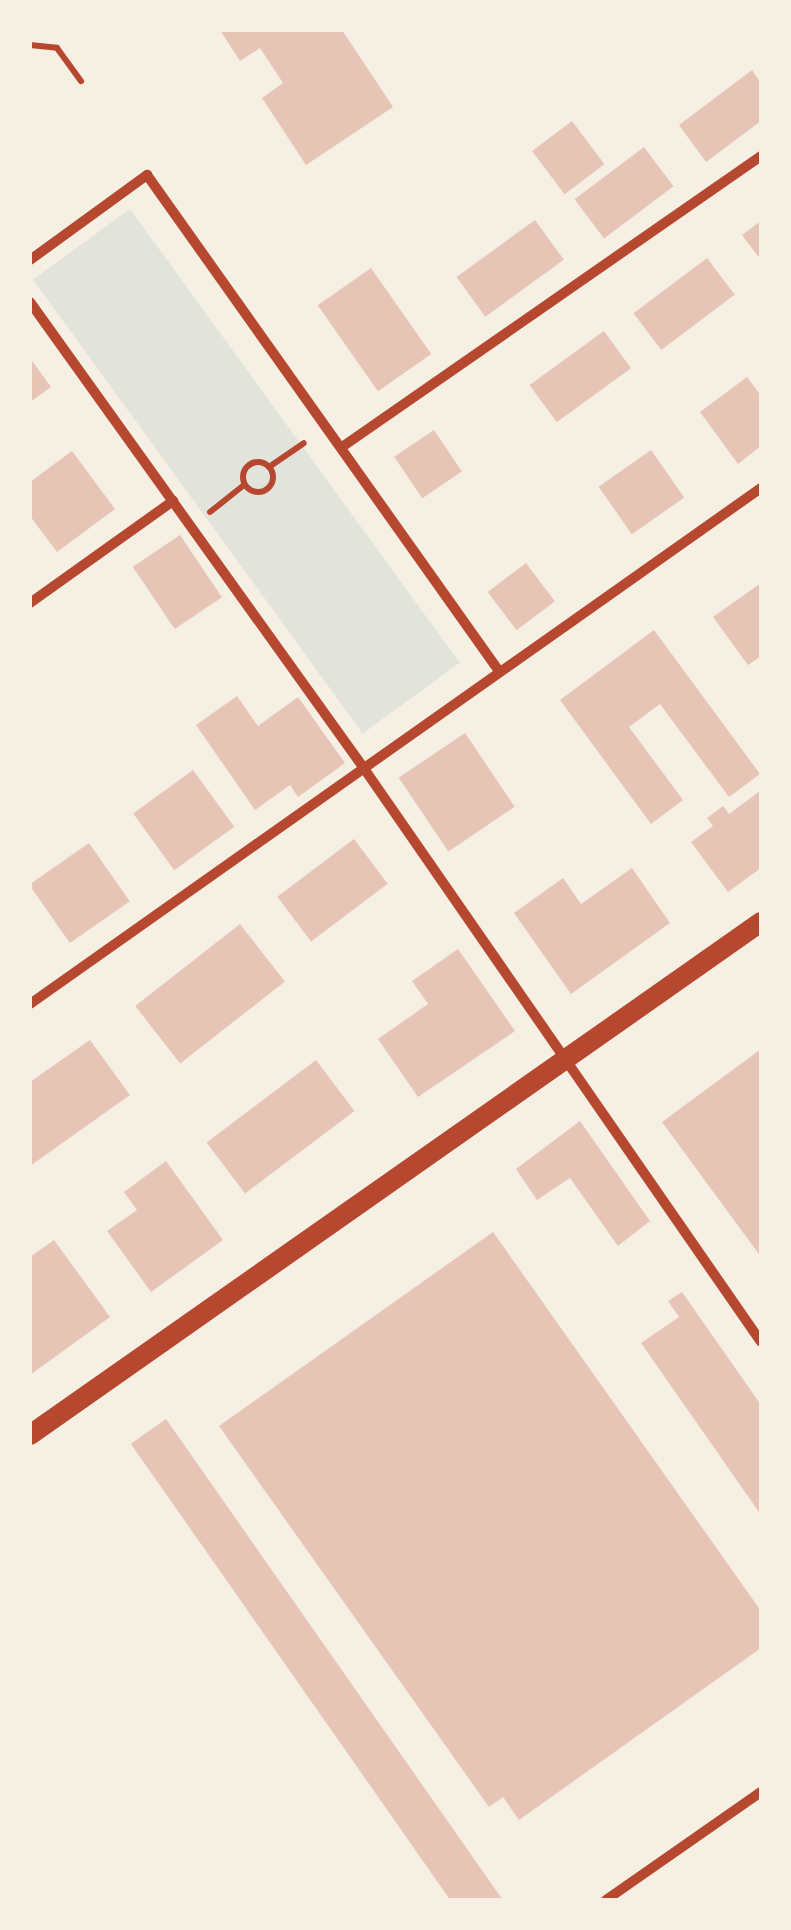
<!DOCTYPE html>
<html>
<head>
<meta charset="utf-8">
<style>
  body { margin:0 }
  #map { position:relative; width:791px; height:1930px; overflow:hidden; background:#f6efe4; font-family:"Roboto Condensed",sans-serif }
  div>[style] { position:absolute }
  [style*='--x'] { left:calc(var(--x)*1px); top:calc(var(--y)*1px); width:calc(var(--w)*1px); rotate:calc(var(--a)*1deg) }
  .green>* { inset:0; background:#e2e4dc; transform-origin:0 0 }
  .building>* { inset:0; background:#e6c5b7; transform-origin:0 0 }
  .path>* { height:6px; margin:-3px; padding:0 3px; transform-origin:3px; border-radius:3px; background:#b5482f }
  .path>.ring { margin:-3px; padding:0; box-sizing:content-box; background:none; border:6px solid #b5482f; border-radius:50% }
  .minor>* { height:10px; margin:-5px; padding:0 5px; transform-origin:5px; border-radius:5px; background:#b5482f }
  .secondary>* { height:20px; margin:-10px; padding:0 10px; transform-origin:10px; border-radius:10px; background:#b5482f }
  span { translate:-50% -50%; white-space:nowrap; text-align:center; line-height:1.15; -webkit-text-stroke:9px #f6efe4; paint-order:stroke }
  .frame { position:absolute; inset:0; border:32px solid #f6efe4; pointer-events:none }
</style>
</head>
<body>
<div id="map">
  <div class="green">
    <div style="left:130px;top:209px;width:561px;height:120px;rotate:54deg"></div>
  </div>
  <div class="building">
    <div style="clip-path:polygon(220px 30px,342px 30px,393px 107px,306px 165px,262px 98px,283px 83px,260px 48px,240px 61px)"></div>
    <div style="clip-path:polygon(752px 70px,761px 83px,761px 121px,706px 162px,679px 125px)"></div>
    <div style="left:572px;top:121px;width:54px;height:50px;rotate:53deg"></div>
    <div style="left:644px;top:147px;width:49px;height:87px;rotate:53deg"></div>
    <div style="left:535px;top:220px;width:49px;height:97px;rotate:54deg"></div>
    <div style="clip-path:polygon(761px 221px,761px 260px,742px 235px)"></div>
    <div style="left:707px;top:258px;width:46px;height:92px;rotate:53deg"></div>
    <div style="left:371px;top:268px;width:105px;height:65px;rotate:55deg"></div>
    <div style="left:604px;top:331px;width:46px;height:92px;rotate:54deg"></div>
    <div style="clip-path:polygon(30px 358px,51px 387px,30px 402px)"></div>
    <div style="clip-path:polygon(747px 377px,761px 396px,761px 446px,738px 464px,700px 412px)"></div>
    <div style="left:434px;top:430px;width:50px;height:48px;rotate:56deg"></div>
    <div style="left:651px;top:450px;width:58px;height:64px;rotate:55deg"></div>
    <div style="clip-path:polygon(72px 451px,115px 509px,57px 552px,30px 516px,30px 482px)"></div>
    <div style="left:180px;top:535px;width:75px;height:57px;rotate:56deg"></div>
    <div style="left:526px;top:563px;width:48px;height:48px;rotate:53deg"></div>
    <div style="clip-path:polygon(761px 583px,761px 656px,748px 665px,713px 617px)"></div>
    <div style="clip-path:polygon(654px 630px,760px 774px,729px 797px,660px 704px,629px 727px,683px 800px,651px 824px,560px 700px)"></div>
    <div style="clip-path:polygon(237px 696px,258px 726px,298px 697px,345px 763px,298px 797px,290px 785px,255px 810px,196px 725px)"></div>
    <div style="left:465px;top:733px;width:89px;height:80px;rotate:56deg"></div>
    <div style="left:193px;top:770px;width:70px;height:74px;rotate:54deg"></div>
    <div style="clip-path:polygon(761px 790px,761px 868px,728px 892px,691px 842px,713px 826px,707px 818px,723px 806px,729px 814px)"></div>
    <div style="left:354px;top:839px;width:56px;height:96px;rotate:53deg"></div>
    <div style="left:89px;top:843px;width:71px;height:73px;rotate:55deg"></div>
    <div style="clip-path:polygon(632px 868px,670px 923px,571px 994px,514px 913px,563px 878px,581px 904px)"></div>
    <div style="left:240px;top:924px;width:73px;height:133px;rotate:52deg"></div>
    <div style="clip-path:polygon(458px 949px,515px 1031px,418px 1097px,378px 1039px,428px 1004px,412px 981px)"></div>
    <div style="clip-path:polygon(90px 1040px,130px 1095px,30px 1166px,30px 1082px)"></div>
    <div style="clip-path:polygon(761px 1049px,761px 1257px,662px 1122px)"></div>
    <div style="left:316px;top:1060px;width:64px;height:137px;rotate:53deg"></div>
    <div style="clip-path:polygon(580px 1121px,650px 1221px,618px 1246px,570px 1178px,537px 1200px,516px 1169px)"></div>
    <div style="clip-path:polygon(166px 1161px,223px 1240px,151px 1292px,107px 1231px,137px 1210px,124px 1192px)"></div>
    <div style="clip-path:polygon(493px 1232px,761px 1611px,761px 1648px,519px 1820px,503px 1797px,489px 1807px,219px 1426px)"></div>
    <div style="clip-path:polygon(54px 1240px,110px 1317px,30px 1375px,30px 1257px)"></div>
    <div style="clip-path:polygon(682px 1292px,761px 1405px,761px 1515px,641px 1343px,679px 1317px,668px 1301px)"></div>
    <div style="left:166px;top:1419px;width:589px;height:43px;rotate:55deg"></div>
  </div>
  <div class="path">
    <div style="--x:30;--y:45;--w:27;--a:6"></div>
    <div style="--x:57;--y:48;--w:41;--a:54"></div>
    <div class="ring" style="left:243px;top:462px;width:24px;height:24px"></div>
    <div style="--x:269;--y:467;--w:42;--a:-34.4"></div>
    <div style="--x:210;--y:512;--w:43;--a:-38.5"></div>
  </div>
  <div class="minor">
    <div style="--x:30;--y:260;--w:145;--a:-36"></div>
    <div style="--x:147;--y:175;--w:608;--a:54.64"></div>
    <div style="--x:30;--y:302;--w:572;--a:54.39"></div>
    <div style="--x:363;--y:767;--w:699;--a:55.31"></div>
    <div style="--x:342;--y:447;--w:510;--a:-34.78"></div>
    <div style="--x:30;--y:603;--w:176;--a:-35.5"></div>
    <div style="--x:30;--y:1004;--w:895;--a:-35.22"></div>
    <div style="--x:606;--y:1900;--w:189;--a:-34.9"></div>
  </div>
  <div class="secondary">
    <div style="--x:30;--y:1435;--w:893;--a:-35.06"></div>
  </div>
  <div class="frame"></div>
</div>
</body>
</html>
